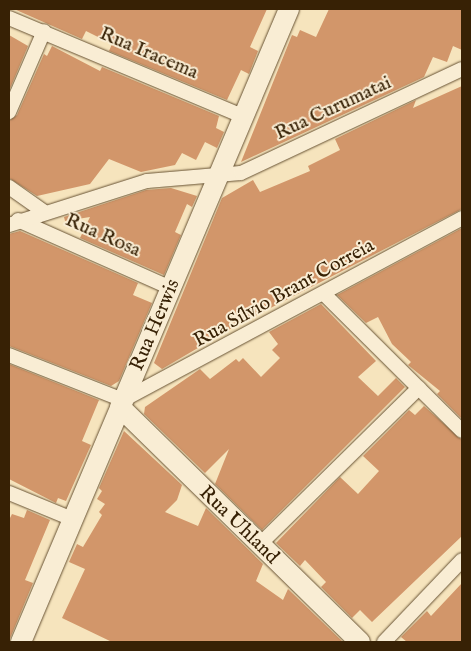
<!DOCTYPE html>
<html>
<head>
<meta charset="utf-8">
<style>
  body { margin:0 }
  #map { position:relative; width:471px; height:651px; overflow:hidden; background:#f6e4bd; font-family:"IM FELL English",serif }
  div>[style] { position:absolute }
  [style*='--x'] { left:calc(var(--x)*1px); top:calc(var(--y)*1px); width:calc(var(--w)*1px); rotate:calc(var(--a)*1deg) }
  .building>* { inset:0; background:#d2966a }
  .roads { filter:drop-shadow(0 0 1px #675233) drop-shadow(0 0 1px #675233) }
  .street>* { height:14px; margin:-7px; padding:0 7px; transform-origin:7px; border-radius:7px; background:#f9edd4 }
  .secondary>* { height:20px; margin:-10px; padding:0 10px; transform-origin:10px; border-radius:10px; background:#f9edd4 }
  span { translate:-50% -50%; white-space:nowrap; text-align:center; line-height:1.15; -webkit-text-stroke:4px #f9edd4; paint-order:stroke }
  .street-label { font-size:20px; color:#372105 }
  .frame { position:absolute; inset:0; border:10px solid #372105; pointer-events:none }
</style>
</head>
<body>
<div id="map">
  <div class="building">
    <div style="clip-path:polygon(14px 9px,267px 9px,250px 47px,258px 51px,249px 74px,241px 70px,227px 100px,109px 51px,112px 44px,86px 31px,82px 39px)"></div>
    <div style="clip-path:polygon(329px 9px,462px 9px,462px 50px,453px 46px,447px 62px,433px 57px,424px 77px,241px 162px,292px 35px,297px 37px,300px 30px,316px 37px)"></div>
    <div style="clip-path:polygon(9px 35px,28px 46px,9px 91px)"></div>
    <div style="clip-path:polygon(52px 46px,100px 71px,102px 67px,219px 116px,216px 128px,224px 132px,217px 148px,205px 142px,196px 160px,182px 153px,175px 165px,141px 172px,109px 159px,90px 184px,37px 196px,9px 178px,9px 121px,17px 115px,44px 54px,47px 56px)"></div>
    <div style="clip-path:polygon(462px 86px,462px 209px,232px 328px,162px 369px,154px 363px,222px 198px,253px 180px,260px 192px,310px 171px,308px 166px,340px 150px,335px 139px,416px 100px,413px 108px)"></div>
    <div style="clip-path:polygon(171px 188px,197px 196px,192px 207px,187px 204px,175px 232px,181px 235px,164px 275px,80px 238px,90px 217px,65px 221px,64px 217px,146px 190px)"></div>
    <div style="clip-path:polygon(462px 228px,462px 419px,437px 394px,440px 391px,408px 365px,411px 362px,392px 344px,378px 317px,366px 323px,337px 295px)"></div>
    <div style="clip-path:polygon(20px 231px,138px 283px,133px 295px,152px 303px,119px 381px,111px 386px,9px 346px,9px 234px)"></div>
    <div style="clip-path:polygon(321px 304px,376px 361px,358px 377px,378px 396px,396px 378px,405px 387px,262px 530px,215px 484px,229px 449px,205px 473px,144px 414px,145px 407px,200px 369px,210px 379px,236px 359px,239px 362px,243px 358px,261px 377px,280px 358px,272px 350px,278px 344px,269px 332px)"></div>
    <div style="clip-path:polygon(9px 364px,99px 400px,82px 441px,91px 445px,66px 501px,58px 498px,56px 503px,9px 479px)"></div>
    <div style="clip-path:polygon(424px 406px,462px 440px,462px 536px,372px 622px,360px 610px,352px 618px,321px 587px,326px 582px,305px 560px,300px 566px,276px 543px,340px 477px,358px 494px,379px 471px,363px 456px,409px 410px,415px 415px)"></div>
    <div style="clip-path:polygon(124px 431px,182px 485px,177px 500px,165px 512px,198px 526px,206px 508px,263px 564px,256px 581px,283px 600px,288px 589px,343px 642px,112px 642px,62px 618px,85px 569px,69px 562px,77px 544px,83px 547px,102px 515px,99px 512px,105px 504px,97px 499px,102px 491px,99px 488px)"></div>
    <div style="clip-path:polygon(27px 510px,50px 520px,25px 580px,33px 583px,9px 641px,9px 520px,12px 514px,24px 518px)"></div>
    <div style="clip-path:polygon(462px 583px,462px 642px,407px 642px,401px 637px,427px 611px,431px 616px)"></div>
  </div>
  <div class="roads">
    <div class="street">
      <div style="--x:9;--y:18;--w:255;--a:22.8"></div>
      <div style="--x:9;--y:112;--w:88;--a:-66.6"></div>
      <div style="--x:9;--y:187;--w:42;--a:35.2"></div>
      <div style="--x:18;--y:220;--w:167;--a:24"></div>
      <div style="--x:9;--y:225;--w:145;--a:-17.7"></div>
      <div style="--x:147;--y:181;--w:94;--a:-4.9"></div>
      <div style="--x:241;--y:173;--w:244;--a:-25.2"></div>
      <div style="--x:324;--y:294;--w:194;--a:44.8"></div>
      <div style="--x:9;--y:355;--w:123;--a:21.5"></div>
      <div style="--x:123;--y:400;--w:385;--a:-28.2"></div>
      <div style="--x:9;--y:493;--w:68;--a:22.4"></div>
      <div style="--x:259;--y:545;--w:224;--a:-44.5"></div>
      <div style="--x:384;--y:642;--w:113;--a:-46.4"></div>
    </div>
    <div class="secondary">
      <div style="--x:120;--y:407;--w:336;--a:44.4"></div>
      <div style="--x:21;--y:642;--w:687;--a:-67.05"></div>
    </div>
  </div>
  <div class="street-label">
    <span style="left:149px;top:53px;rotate:23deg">Rua Iracema</span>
    <span style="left:333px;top:108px;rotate:-25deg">Rua Curumatai</span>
    <span style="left:103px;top:235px;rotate:24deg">Rua Rosa</span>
    <span style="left:284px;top:293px;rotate:-29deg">Rua Sílvio Brant Correia</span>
    <span style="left:155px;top:325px;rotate:-67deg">Rua Herwis</span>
    <span style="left:239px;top:525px;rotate:44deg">Rua Uhland</span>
  </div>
  <div class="frame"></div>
</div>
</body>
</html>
